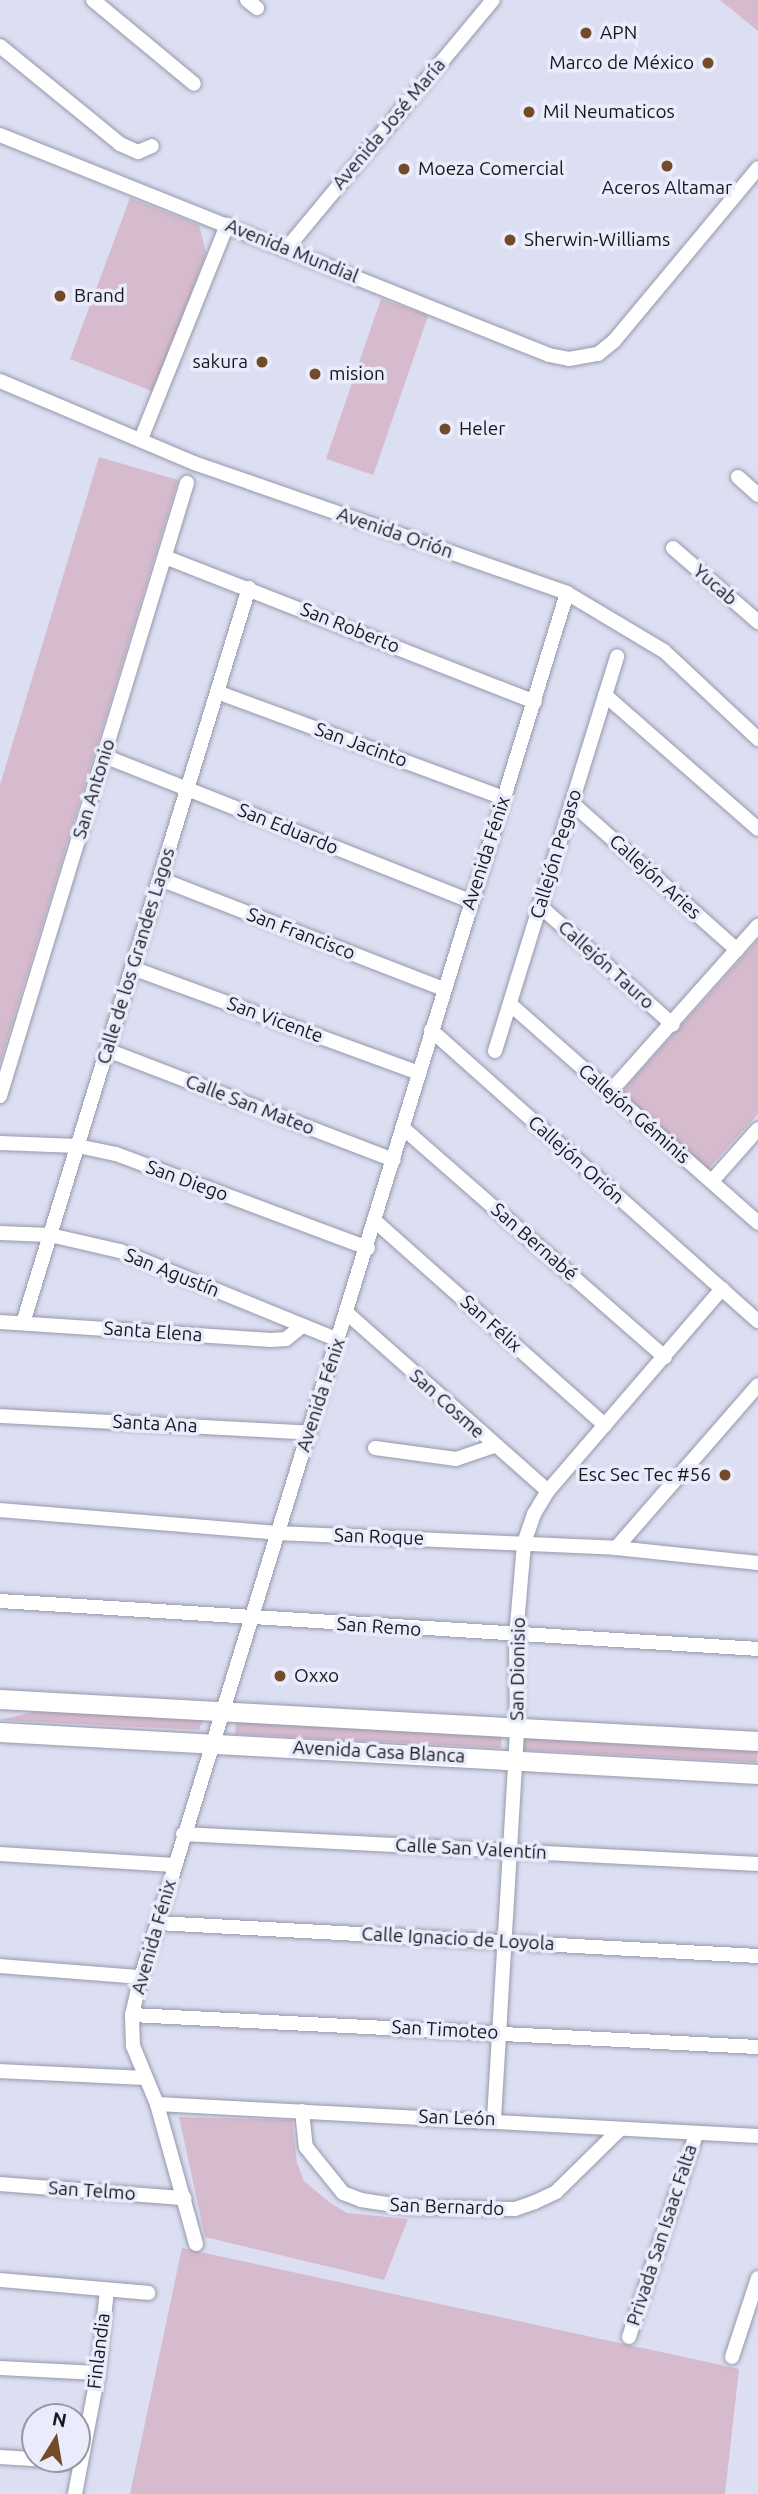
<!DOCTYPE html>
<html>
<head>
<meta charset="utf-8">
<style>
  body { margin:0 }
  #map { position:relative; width:758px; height:2494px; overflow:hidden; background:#dcdff2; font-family:Ubuntu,sans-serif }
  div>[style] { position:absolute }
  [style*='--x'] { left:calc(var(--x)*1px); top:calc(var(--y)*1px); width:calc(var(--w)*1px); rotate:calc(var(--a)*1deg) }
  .green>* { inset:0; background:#d6bace; transform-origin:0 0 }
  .roads { filter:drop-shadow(0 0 2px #9698aa) drop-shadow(0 0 2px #9698aa) }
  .street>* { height:14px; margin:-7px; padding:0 7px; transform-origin:7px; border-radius:7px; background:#fff }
  .secondary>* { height:19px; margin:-9.5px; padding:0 9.5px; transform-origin:9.5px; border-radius:9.5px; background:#fff }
  .dots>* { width:19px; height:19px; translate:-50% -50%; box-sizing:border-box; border:4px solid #eaecfc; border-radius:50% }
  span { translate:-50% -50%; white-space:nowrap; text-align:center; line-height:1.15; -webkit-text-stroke:7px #eaecfc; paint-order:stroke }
  .poi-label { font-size:19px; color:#17181e }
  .left { translate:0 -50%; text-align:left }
  .right { translate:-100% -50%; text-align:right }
  .street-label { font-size:19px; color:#17181e }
  .north { position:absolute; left:21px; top:2403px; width:70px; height:70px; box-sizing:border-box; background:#eaecfc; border:2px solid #9697a3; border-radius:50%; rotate:11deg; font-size:19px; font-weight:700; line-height:28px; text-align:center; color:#17181e }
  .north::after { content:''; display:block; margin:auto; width:24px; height:32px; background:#724c29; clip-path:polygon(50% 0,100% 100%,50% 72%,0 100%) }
</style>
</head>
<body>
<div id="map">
  <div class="green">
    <div style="clip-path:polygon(720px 0,758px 0,758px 31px)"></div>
    <div style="clip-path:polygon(130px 198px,199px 225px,206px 253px,154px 392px,70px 359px)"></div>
    <div style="left:381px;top:299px;width:50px;height:169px;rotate:19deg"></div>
    <div style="clip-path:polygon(99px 457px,178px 480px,0 1063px,0 785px)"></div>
    <div style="clip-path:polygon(758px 940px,758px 1114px,708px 1169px,702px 1168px,623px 1095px,624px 1089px)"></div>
    <div style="clip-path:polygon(47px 1709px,203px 1719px,199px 1730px,0 1720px)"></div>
    <div style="left:236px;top:1720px;width:266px;height:14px;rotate:3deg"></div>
    <div style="left:524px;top:1736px;width:234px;height:14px;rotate:3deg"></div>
    <div style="clip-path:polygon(179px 2117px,292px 2120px,297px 2163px,304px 2181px,329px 2202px,347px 2213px,408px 2219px,384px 2280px,205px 2237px)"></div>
    <div style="clip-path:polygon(182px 2248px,739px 2369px,725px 2494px,130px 2494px)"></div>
  </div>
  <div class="roads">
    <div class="street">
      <div style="--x:93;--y:0;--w:131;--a:39.7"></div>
      <div style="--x:247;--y:0;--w:13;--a:39"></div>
      <div style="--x:0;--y:46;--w:155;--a:39.2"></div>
      <div style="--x:120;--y:144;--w:20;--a:24"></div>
      <div style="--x:138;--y:152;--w:15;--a:-23"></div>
      <div style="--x:0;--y:135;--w:591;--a:21.84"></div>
      <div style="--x:549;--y:355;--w:20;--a:11"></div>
      <div style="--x:569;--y:359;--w:29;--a:-10"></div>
      <div style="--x:598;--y:354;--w:21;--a:-39"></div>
      <div style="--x:614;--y:341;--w:225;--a:-50.2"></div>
      <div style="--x:287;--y:248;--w:322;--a:-50.3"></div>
      <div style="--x:0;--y:381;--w:211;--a:22.9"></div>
      <div style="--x:194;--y:463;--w:395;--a:19.2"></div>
      <div style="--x:567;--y:593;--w:113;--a:30.9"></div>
      <div style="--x:664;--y:651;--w:129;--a:43.1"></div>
      <div style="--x:141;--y:439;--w:231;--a:-68.1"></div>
      <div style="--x:738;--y:477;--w:27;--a:42"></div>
      <div style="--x:673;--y:548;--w:113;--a:41"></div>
      <div style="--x:165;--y:557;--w:397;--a:21.4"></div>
      <div style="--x:217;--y:692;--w:306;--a:20.3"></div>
      <div style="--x:605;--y:695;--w:203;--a:41.2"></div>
      <div style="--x:104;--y:756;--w:395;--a:21.6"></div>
      <div style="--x:572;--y:803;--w:221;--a:41.7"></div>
      <div style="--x:160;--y:879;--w:304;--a:21.2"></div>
      <div style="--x:540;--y:906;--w:178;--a:41.8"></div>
      <div style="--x:132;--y:968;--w:306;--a:20.1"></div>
      <div style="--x:510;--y:1004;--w:331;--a:41.4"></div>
      <div style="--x:431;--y:1030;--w:438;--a:41.7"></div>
      <div style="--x:107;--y:1050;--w:307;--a:21"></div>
      <div style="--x:495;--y:1051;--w:413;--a:-72.8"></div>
      <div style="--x:609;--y:1093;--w:224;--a:-48.3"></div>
      <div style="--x:0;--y:1096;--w:641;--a:-73.04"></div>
      <div style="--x:403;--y:1128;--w:348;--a:41.2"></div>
      <div style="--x:0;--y:1143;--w:78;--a:2.2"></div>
      <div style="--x:78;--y:1146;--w:39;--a:12"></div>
      <div style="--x:116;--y:1154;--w:269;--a:20.5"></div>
      <div style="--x:712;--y:1181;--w:69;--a:-48.5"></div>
      <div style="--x:376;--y:1222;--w:306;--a:41.6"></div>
      <div style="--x:0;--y:1233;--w:50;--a:2.3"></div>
      <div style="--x:50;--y:1235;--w:72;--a:12.9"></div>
      <div style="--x:120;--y:1251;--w:235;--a:22.2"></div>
      <div style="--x:348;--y:1314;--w:267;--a:41.5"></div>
      <div style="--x:0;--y:1322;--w:272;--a:3.8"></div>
      <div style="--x:271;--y:1340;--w:15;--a:-4"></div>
      <div style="--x:286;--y:1339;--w:21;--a:-39"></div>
      <div style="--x:23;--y:1323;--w:769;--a:-72.91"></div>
      <div style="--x:0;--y:1416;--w:309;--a:3.1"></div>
      <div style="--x:375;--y:1448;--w:82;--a:7.7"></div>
      <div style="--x:456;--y:1459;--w:40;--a:-18.9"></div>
      <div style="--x:0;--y:1510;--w:278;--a:4.7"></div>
      <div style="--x:277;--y:1533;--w:339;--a:2.5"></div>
      <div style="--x:616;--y:1548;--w:143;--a:6"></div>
      <div style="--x:616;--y:1548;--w:216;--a:-48.9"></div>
      <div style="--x:0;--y:1601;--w:760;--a:3.62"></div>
      <div style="--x:183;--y:1834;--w:576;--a:2.99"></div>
      <div style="--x:0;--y:1854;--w:174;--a:3.6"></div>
      <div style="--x:158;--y:1923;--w:601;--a:3.15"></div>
      <div style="--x:0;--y:1966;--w:141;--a:4.5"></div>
      <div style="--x:132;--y:2015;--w:627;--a:2.93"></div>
      <div style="--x:0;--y:2071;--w:143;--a:2.8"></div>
      <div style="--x:157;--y:2104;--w:602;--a:3.05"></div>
      <div style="--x:302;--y:2111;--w:36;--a:84"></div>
      <div style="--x:306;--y:2147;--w:59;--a:51.2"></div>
      <div style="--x:343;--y:2193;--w:19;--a:21"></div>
      <div style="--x:361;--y:2200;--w:47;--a:8.7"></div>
      <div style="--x:407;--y:2207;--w:108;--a:1.1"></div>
      <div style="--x:515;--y:2209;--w:21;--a:-19"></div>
      <div style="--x:535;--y:2202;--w:23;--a:-25"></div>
      <div style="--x:556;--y:2192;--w:90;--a:-44.5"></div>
      <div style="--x:494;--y:2119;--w:392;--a:-86.6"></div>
      <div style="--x:517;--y:1728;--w:91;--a:-90.6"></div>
      <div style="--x:516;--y:1637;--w:94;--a:-85.1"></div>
      <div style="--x:524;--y:1543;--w:31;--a:-71"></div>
      <div style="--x:534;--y:1514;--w:27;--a:-59"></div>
      <div style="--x:548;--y:1491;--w:267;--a:-49.3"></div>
      <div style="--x:0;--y:2184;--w:185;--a:4.4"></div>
      <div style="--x:196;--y:2244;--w:145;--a:-105.6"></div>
      <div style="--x:157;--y:2104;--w:63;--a:-112.5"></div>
      <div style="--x:133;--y:2046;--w:31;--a:-92"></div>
      <div style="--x:132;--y:2015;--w:39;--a:-77"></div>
      <div style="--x:141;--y:1977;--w:1448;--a:-72.89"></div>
      <div style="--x:0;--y:2280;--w:149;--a:5"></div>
      <div style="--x:629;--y:2337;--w:214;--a:-71.7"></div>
      <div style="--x:732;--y:2357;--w:83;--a:-71.8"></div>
      <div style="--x:0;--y:2368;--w:98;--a:2.9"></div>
      <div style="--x:0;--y:2457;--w:81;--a:3.5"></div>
      <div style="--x:75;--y:2494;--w:123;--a:-79.2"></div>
      <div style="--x:98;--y:2373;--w:83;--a:-83.8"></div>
    </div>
    <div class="secondary">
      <div style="--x:0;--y:1699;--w:759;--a:3.17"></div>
      <div style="--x:0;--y:1732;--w:759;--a:3.17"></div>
    </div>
  </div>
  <div class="dots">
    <div style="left:586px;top:33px;background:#724c29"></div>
    <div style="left:708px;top:63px;background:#724c29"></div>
    <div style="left:529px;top:112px;background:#724c29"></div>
    <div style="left:667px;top:166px;background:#724c29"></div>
    <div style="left:404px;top:169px;background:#724c29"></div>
    <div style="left:510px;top:240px;background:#724c29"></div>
    <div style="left:60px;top:296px;background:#724c29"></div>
    <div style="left:262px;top:362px;background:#724c29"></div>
    <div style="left:315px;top:374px;background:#724c29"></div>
    <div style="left:445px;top:429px;background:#724c29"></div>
    <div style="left:725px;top:1475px;background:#724c29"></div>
    <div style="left:280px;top:1676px;background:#724c29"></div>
  </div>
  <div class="poi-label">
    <span class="left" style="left:600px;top:33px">APN</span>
    <span class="right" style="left:694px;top:63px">Marco de México</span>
    <span class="left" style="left:543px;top:112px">Mil Neumaticos</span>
    <span class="left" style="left:418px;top:169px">Moeza Comercial</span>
    <span style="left:667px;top:188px">Aceros Altamar</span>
    <span class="left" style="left:524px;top:240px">Sherwin-Williams</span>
    <span class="left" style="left:74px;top:296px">Brand</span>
    <span class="right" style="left:248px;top:362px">sakura</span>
    <span class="left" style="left:329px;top:374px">mision</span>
    <span class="left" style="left:459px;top:429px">Heler</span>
    <span class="right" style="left:711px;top:1475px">Esc Sec Tec #56</span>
    <span class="left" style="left:294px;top:1676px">Oxxo</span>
  </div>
  <div class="street-label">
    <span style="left:389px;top:124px;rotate:-50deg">Avenida José María</span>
    <span style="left:292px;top:251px;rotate:22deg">Avenida Mundial</span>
    <span style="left:395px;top:533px;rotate:19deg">Avenida Orión</span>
    <span style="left:715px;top:585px;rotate:41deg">Yucab</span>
    <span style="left:350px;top:628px;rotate:22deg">San Roberto</span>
    <span style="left:361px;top:745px;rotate:20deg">San Jacinto</span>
    <span style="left:94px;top:789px;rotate:-73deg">San Antonio</span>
    <span style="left:288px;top:829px;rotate:22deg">San Eduardo</span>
    <span style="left:486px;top:853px;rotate:-72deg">Avenida Fénix</span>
    <span style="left:556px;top:854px;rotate:-73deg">Callejón Pegaso</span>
    <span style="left:655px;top:877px;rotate:42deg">Callejón Aries</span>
    <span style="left:301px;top:934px;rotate:21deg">San Francisco</span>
    <span style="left:136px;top:956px;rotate:-73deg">Calle de los Grandes Lagos</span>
    <span style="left:606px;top:965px;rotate:42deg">Callejón Tauro</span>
    <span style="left:275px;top:1020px;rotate:20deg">San Vicente</span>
    <span style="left:250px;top:1105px;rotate:21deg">Calle San Mateo</span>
    <span style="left:634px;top:1114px;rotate:41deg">Callejón Géminis</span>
    <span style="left:576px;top:1160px;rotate:42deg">Callejón Orión</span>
    <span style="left:187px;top:1181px;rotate:20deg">San Diego</span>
    <span style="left:534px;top:1242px;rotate:41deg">San Bernabé</span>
    <span style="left:172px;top:1273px;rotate:22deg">San Agustín</span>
    <span style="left:491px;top:1324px;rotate:42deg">San Félix</span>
    <span style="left:153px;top:1332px;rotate:4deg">Santa Elena</span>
    <span style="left:321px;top:1395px;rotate:-72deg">Avenida Fénix</span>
    <span style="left:447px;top:1404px;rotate:42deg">San Cosme</span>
    <span style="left:155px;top:1424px;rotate:3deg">Santa Ana</span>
    <span style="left:379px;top:1537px;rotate:2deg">San Roque</span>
    <span style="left:379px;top:1627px;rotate:4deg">San Remo</span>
    <span style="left:518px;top:1669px;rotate:-89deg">San Dionisio</span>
    <span style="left:379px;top:1752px;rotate:3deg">Avenida Casa Blanca</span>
    <span style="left:471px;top:1849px;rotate:3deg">Calle San Valentín</span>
    <span style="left:154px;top:1937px;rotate:-74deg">Avenida Fénix</span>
    <span style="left:458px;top:1939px;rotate:3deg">Calle Ignacio de Loyola</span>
    <span style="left:445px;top:2030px;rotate:3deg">San Timoteo</span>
    <span style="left:457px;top:2118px;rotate:2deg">San León</span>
    <span style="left:92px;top:2191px;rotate:4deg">San Telmo</span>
    <span style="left:447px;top:2207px;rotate:2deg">San Bernardo</span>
    <span style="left:662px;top:2235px;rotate:-72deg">Privada San Isaac Falta</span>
    <span style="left:99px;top:2351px;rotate:-83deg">Finlandia</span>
  </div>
  <div class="north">N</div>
</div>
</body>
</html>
